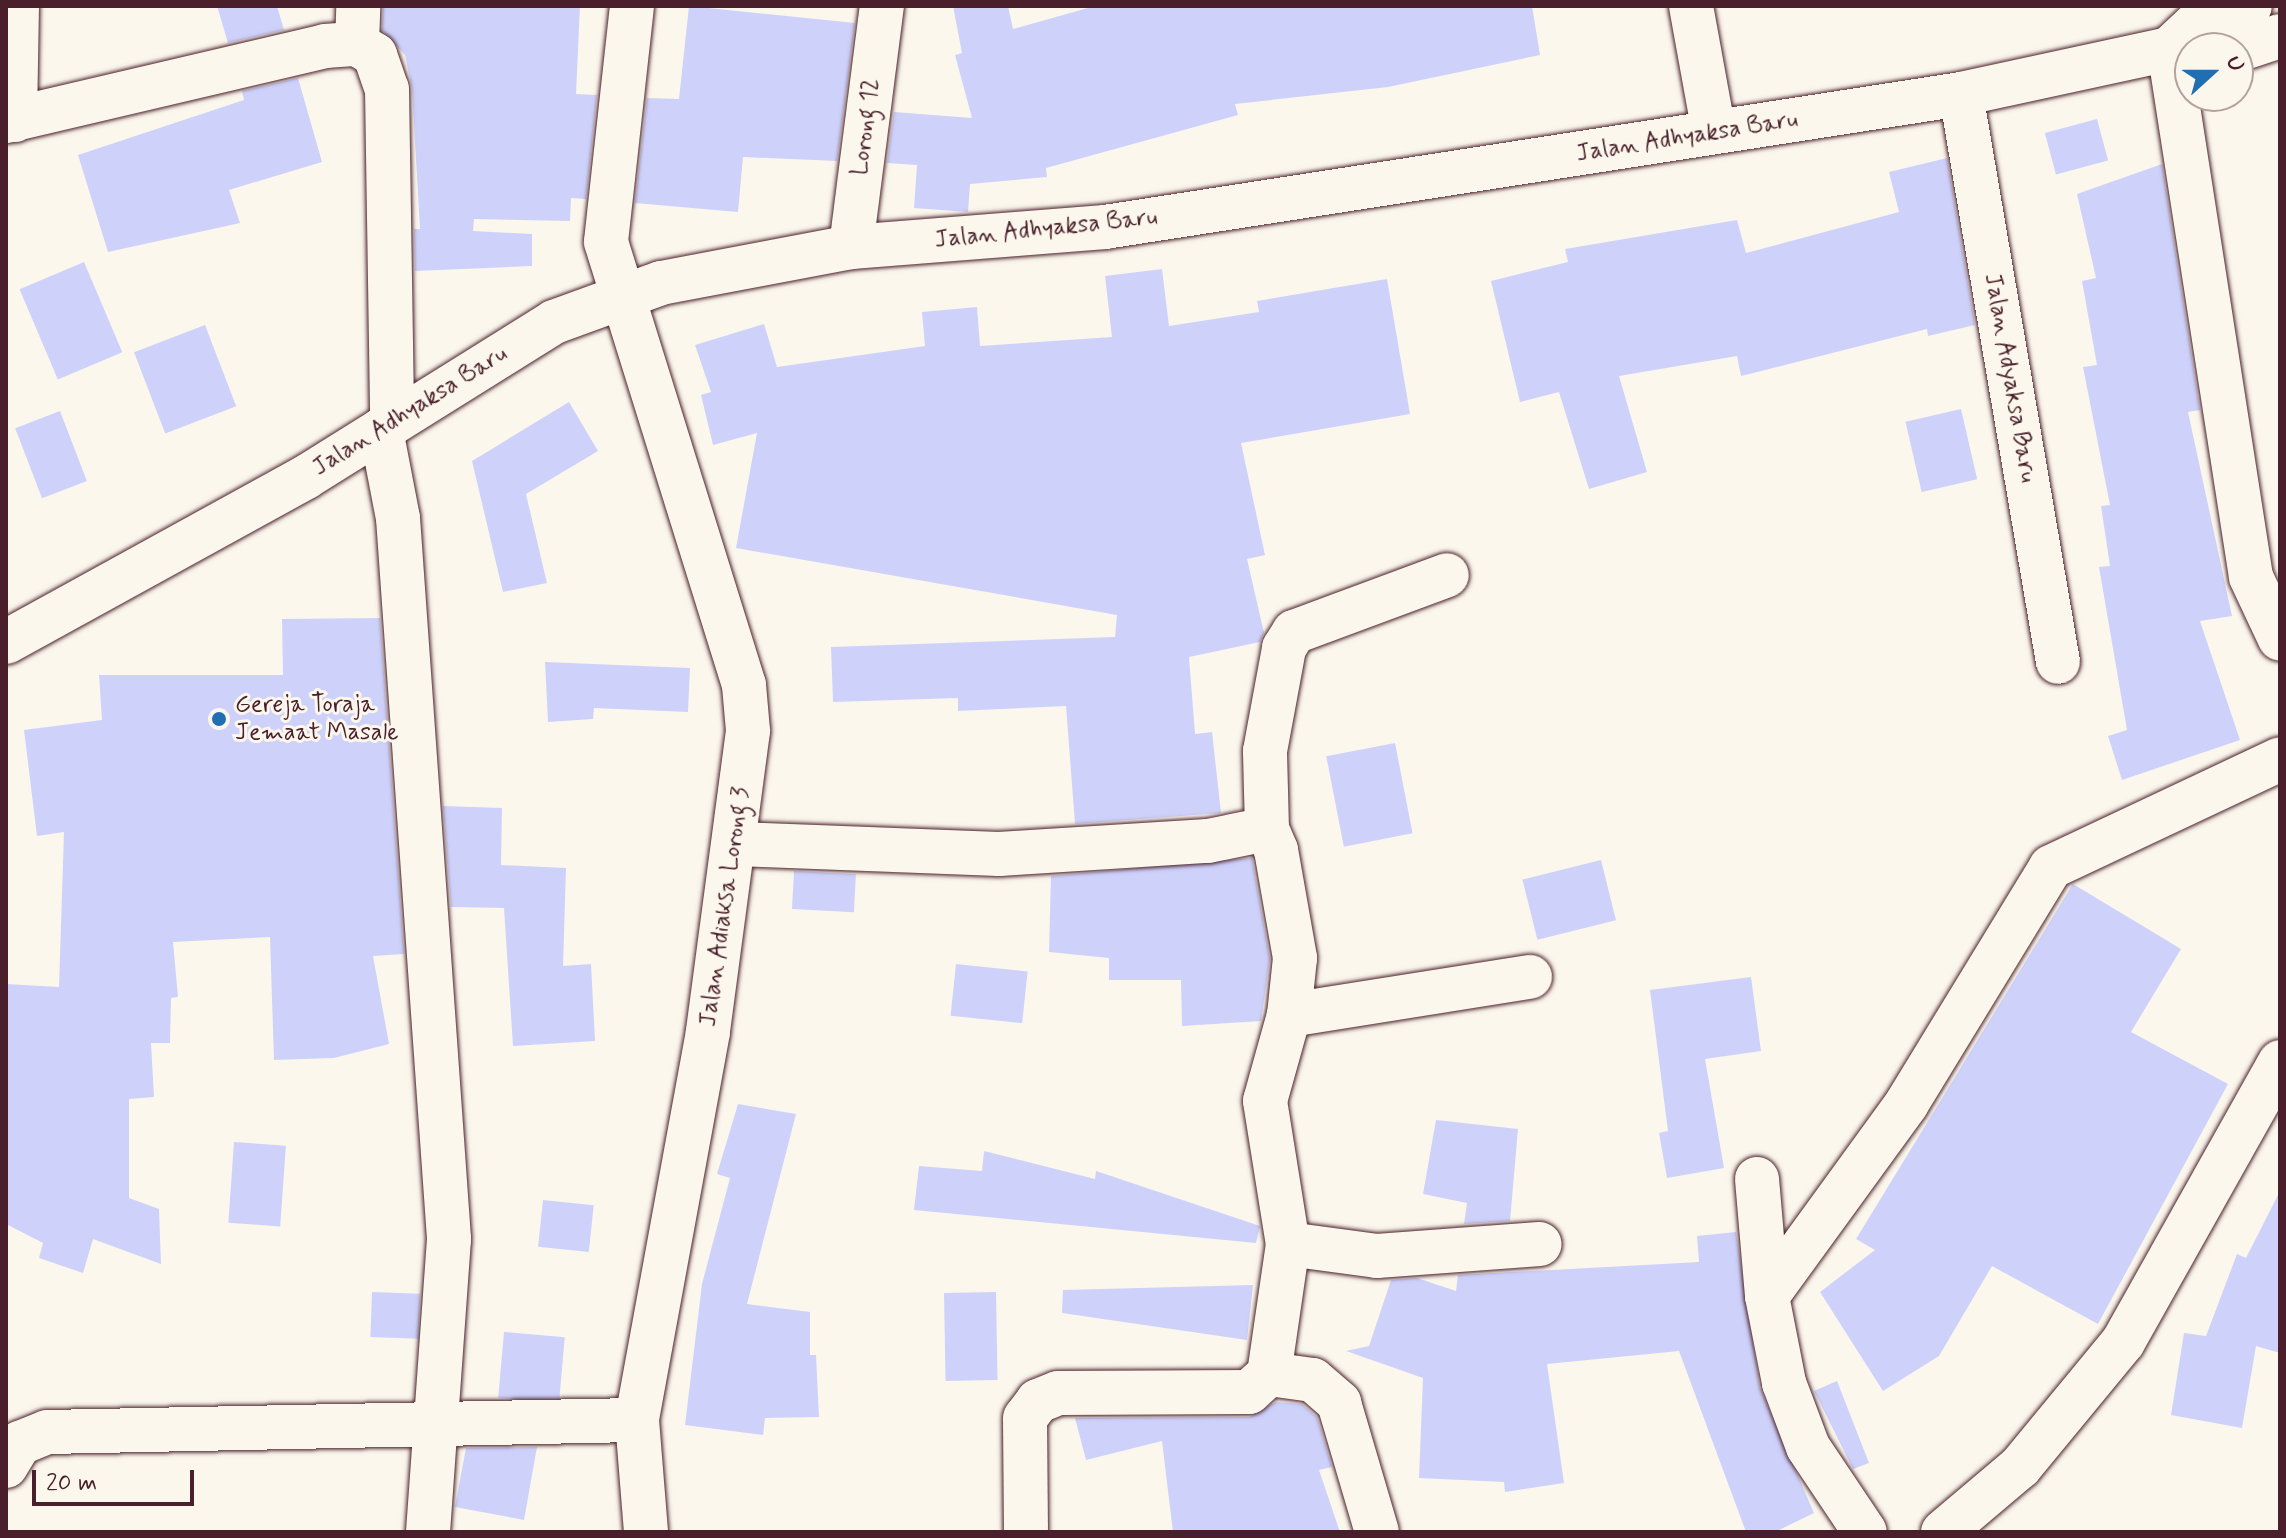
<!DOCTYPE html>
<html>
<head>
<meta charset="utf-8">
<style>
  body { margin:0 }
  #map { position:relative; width:2286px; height:1538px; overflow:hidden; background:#fbf7ec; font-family:Mynerve,sans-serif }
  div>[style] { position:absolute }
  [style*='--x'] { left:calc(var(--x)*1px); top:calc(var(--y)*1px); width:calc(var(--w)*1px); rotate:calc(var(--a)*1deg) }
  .building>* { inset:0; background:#ced2fb; transform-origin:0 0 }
  .roads { filter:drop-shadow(0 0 2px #4a1f2b) drop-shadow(0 0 2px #4a1f2b) }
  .minor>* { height:44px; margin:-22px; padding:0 22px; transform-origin:22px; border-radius:22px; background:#fbf7ec }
  .dots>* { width:22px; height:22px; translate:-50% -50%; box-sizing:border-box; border:4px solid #fbf7ec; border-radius:50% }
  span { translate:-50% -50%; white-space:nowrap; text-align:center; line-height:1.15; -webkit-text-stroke:6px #fbf7ec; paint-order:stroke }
  .street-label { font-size:24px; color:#4a1f2b }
  .poi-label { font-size:24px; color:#4a1f2b }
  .left { translate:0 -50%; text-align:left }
  .frame { position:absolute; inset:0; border:8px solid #4a1f2b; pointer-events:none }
  .north { position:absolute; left:2174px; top:32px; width:80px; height:80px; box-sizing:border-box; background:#fbf7ec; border:2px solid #b4a19f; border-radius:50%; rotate:69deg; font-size:22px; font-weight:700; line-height:32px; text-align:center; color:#4a1f2b }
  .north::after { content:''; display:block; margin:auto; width:28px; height:36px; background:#1f6fb2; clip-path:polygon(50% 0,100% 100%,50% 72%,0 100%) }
  .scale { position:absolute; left:32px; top:1470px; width:162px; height:36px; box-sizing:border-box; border:4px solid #4a1f2b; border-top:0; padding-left:10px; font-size:24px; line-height:28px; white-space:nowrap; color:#4a1f2b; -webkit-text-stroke:6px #fbf7ec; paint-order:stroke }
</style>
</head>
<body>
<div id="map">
  <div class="building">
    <div style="clip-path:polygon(217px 6px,277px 6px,284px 30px,228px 43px)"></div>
    <div style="clip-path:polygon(383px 6px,580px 6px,576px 94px,597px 95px,586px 199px,571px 198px,570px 221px,474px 219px,473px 231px,532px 234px,532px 266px,415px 271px,414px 229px,420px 229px,412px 88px,405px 55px,382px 30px)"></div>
    <div style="clip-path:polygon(689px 6px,855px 23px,837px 161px,743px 157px,738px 212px,635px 203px,647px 98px,679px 99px)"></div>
    <div style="clip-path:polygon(953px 6px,1008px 6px,1013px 29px,1095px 6px,1532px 6px,1540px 55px,1388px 87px,1235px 104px,1238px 115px,1046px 168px,1047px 177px,970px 184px,968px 212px,914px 208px,917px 165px,887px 163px,894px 112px,972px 118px,955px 55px,962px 53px)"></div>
    <div style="clip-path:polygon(298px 78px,322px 162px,229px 190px,240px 223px,108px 252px,78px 155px,244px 100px,242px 91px)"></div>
    <div style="left:2097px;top:119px;width:43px;height:54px;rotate:75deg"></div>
    <div style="clip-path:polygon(1947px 158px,1975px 325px,1928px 336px,1927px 329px,1741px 376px,1737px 356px,1619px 376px,1647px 472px,1589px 489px,1559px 392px,1520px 402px,1491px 281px,1568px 262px,1565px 249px,1737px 220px,1746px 253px,1899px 212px,1889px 172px)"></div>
    <div style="clip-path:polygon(2162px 164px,2200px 410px,2188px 412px,2232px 616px,2200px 621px,2240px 740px,2122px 780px,2108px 736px,2127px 730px,2099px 567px,2110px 566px,2101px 506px,2110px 505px,2083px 367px,2097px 365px,2082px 281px,2096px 278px,2077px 194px)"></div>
    <div style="left:84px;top:262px;width:98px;height:70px;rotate:67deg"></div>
    <div style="clip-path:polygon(1162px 269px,1169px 326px,1259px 312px,1257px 301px,1387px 279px,1410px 414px,1241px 443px,1265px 555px,1247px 559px,1264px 633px,1260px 642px,1189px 657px,1195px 734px,1212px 732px,1221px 813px,1075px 824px,1066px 706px,958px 711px,958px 698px,833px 702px,831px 647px,1115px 637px,1117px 615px,736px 548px,757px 433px,713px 445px,701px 395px,711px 392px,695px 345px,764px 324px,777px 367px,925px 346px,922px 312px,977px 307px,980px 346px,1112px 337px,1105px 276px)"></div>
    <div style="left:205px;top:325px;width:87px;height:76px;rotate:69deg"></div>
    <div style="clip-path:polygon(569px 402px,598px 451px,526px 494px,547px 583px,503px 592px,472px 461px)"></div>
    <div style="left:1961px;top:409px;width:72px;height:57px;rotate:77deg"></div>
    <div style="left:60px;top:411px;width:75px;height:48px;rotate:69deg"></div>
    <div style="clip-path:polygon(380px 618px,404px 954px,373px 956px,389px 1044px,334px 1058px,274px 1060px,270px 937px,173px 942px,178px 997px,171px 998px,170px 1043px,151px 1043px,154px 1097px,129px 1099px,129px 1198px,159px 1209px,161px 1264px,93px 1239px,83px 1273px,39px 1258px,43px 1243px,6px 1224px,6px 984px,59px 987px,64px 832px,37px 836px,24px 730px,102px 720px,99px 675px,283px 675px,282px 619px)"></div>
    <div style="clip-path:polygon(545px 662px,690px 668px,688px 712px,594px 708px,593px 719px,548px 722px)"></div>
    <div style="left:1395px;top:743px;width:92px;height:70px;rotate:79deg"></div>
    <div style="clip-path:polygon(443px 806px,502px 808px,501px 865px,566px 868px,563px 966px,591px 964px,595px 1041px,513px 1046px,504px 908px,451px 907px)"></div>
    <div style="clip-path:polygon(1252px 858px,1270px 959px,1261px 1021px,1182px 1026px,1181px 980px,1109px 980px,1109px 958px,1049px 952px,1051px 876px)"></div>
    <div style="left:1601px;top:860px;width:62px;height:81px;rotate:76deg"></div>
    <div style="left:794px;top:871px;width:62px;height:38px;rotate:3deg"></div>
    <div style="clip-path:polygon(2073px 884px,2181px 949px,2131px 1032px,2228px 1084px,2098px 1324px,1992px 1266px,1939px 1356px,1883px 1391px,1820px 1292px,1875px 1250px,1856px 1239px)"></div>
    <div style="left:956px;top:964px;width:72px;height:52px;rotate:6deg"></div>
    <div style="clip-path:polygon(1751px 977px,1761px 1051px,1705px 1059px,1724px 1168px,1667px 1178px,1659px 1133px,1668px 1131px,1650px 990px)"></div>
    <div style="clip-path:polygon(738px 1104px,796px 1114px,747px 1304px,810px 1312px,810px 1355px,816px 1355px,819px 1417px,765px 1418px,763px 1435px,685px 1425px,702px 1284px,730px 1178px,717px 1174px)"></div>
    <div style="clip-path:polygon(1436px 1120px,1518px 1129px,1510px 1221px,1464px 1224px,1467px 1203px,1423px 1194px)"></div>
    <div style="left:234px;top:1142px;width:52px;height:81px;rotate:4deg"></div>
    <div style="clip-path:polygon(984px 1151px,1095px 1179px,1096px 1171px,1260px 1226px,1256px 1243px,914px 1210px,919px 1166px,982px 1171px)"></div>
    <div style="clip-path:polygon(2280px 1191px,2280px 1353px,2256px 1346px,2242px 1428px,2171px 1415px,2184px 1333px,2206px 1336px,2237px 1254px,2246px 1258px)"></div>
    <div style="left:543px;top:1200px;width:51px;height:47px;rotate:6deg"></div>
    <div style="clip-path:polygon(1736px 1232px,1760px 1388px,1814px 1513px,1775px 1532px,1746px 1532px,1679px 1351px,1547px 1364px,1564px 1483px,1505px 1492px,1504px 1482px,1419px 1478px,1423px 1378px,1346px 1351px,1369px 1346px,1391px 1280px,1417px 1278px,1456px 1291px,1458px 1275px,1699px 1262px,1697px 1236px)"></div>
    <div style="clip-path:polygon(1253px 1285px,1247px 1340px,1062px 1313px,1063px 1290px)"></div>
    <div style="left:372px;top:1292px;width:48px;height:45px;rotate:2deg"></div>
    <div style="left:996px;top:1292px;width:88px;height:52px;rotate:89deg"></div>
    <div style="left:504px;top:1332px;width:61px;height:66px;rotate:5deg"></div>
    <div style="clip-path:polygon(1837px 1381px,1869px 1463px,1853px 1469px,1814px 1391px)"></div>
    <div style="clip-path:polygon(1276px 1402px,1302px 1404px,1317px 1417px,1332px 1467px,1319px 1470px,1340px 1532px,1173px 1532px,1162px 1441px,1086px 1460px,1075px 1418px,1249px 1417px)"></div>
    <div style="clip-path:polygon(537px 1447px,524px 1520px,455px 1507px,466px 1448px)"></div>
  </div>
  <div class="roads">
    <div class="minor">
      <div style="--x:632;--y:6;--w:237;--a:96.3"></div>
      <div style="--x:606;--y:242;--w:464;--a:72.7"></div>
      <div style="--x:744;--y:685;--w:46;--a:85"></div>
      <div style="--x:748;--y:731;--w:304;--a:97.6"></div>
      <div style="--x:708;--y:1032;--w:394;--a:100.4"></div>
      <div style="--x:637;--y:1420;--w:112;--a:85.4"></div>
      <div style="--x:1691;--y:6;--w:128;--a:79.7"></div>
      <div style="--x:357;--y:44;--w:38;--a:-88"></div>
      <div style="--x:2169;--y:49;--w:534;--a:81.17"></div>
      <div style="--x:2251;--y:577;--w:68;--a:64.9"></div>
      <div style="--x:2169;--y:49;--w:35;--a:-43"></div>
      <div style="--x:2195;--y:25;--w:58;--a:-19.1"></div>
      <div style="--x:2238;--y:50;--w:44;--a:-18.4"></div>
      <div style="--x:1961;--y:94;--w:576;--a:80.31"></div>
      <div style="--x:15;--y:120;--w:114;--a:-89"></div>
      <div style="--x:6;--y:121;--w:328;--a:-13.2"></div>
      <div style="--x:325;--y:46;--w:32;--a:-4"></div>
      <div style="--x:357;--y:44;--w:21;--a:31"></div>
      <div style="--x:375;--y:55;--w:36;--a:71"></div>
      <div style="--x:387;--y:89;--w:334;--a:89.1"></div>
      <div style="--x:851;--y:247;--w:243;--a:-82.7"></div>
      <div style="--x:381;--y:430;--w:90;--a:79.1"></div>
      <div style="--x:398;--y:518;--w:723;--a:85.95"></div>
      <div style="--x:449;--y:1239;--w:294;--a:94.1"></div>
      <div style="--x:6;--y:642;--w:342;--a:-28.8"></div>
      <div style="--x:306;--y:477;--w:292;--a:-32"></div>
      <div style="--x:554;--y:322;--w:114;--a:-20"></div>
      <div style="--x:661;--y:283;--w:193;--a:-10.7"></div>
      <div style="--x:851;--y:247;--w:255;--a:-4.5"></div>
      <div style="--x:1105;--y:227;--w:866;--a:-8.83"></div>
      <div style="--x:1961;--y:94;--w:213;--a:-12.2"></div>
      <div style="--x:2169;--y:49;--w:22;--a:13"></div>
      <div style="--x:1267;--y:829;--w:78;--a:-91.5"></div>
      <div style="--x:1265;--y:751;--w:105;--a:-79.5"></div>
      <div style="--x:1284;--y:648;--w:19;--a:-58"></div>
      <div style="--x:1294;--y:632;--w:163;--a:-20.4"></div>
      <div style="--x:737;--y:844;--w:262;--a:2.2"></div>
      <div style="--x:999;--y:854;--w:209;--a:-3.6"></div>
      <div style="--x:1208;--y:841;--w:60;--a:-11.5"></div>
      <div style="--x:1267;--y:829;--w:23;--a:67"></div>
      <div style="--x:1276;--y:850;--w:110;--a:80"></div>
      <div style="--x:1295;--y:958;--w:57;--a:96"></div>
      <div style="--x:1289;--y:1015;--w:89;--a:105.6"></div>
      <div style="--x:1265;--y:1101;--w:145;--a:80.9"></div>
      <div style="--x:1288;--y:1244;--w:131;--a:98.3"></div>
      <div style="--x:1269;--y:1374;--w:27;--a:138"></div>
      <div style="--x:1249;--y:1392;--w:191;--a:179.7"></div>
      <div style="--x:1058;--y:1393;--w:22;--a:158"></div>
      <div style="--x:1038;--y:1401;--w:21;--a:127"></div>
      <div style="--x:1025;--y:1418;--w:114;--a:89.5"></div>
      <div style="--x:1289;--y:1015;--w:244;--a:-9"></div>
      <div style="--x:1757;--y:1179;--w:117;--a:85.1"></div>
      <div style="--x:1767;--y:1296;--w:89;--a:78.9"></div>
      <div style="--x:1784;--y:1383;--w:68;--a:69.4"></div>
      <div style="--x:1808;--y:1447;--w:102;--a:56.2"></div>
      <div style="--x:1288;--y:1244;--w:90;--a:7.7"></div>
      <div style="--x:1377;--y:1256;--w:163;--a:-4.2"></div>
      <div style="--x:1767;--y:1296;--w:238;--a:-54"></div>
      <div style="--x:1907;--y:1103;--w:276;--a:-58.6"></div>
      <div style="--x:2051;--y:867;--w:253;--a:-25.2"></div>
      <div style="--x:1269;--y:1374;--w:44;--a:7.8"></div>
      <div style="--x:1313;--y:1380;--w:35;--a:41"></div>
      <div style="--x:1339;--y:1403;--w:134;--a:73.6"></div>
      <div style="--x:6;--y:1466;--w:27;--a:-59"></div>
      <div style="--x:20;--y:1443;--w:29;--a:-22"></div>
      <div style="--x:47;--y:1432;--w:590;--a:-1.17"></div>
      <div style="--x:1943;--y:1532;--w:101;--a:-40.2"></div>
      <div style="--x:2020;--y:1467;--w:162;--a:-50.5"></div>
      <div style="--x:2123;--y:1342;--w:321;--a:-60.7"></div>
    </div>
  </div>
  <div class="dots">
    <div style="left:219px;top:719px;background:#1f6fb2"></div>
  </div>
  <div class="street-label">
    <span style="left:866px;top:127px;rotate:-83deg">Lorong 12</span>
    <span style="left:1687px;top:137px;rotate:-9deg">Jalan Adhyaksa Baru</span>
    <span style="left:1046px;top:229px;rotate:-6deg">Jalan Adhyaksa Baru</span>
    <span style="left:2010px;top:378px;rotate:80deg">Jalan Adyaksa Baru</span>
    <span style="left:410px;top:411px;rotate:-32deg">Jalan Adhyaksa Baru</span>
    <span style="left:725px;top:907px;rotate:-82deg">Jalan Adiaksa Lorong 3</span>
  </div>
  <div class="poi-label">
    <span class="left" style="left:235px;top:719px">Gereja Toraja<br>Jemaat Masale</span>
  </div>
  <div class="frame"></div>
  <div class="north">U</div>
  <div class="scale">20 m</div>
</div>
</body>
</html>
